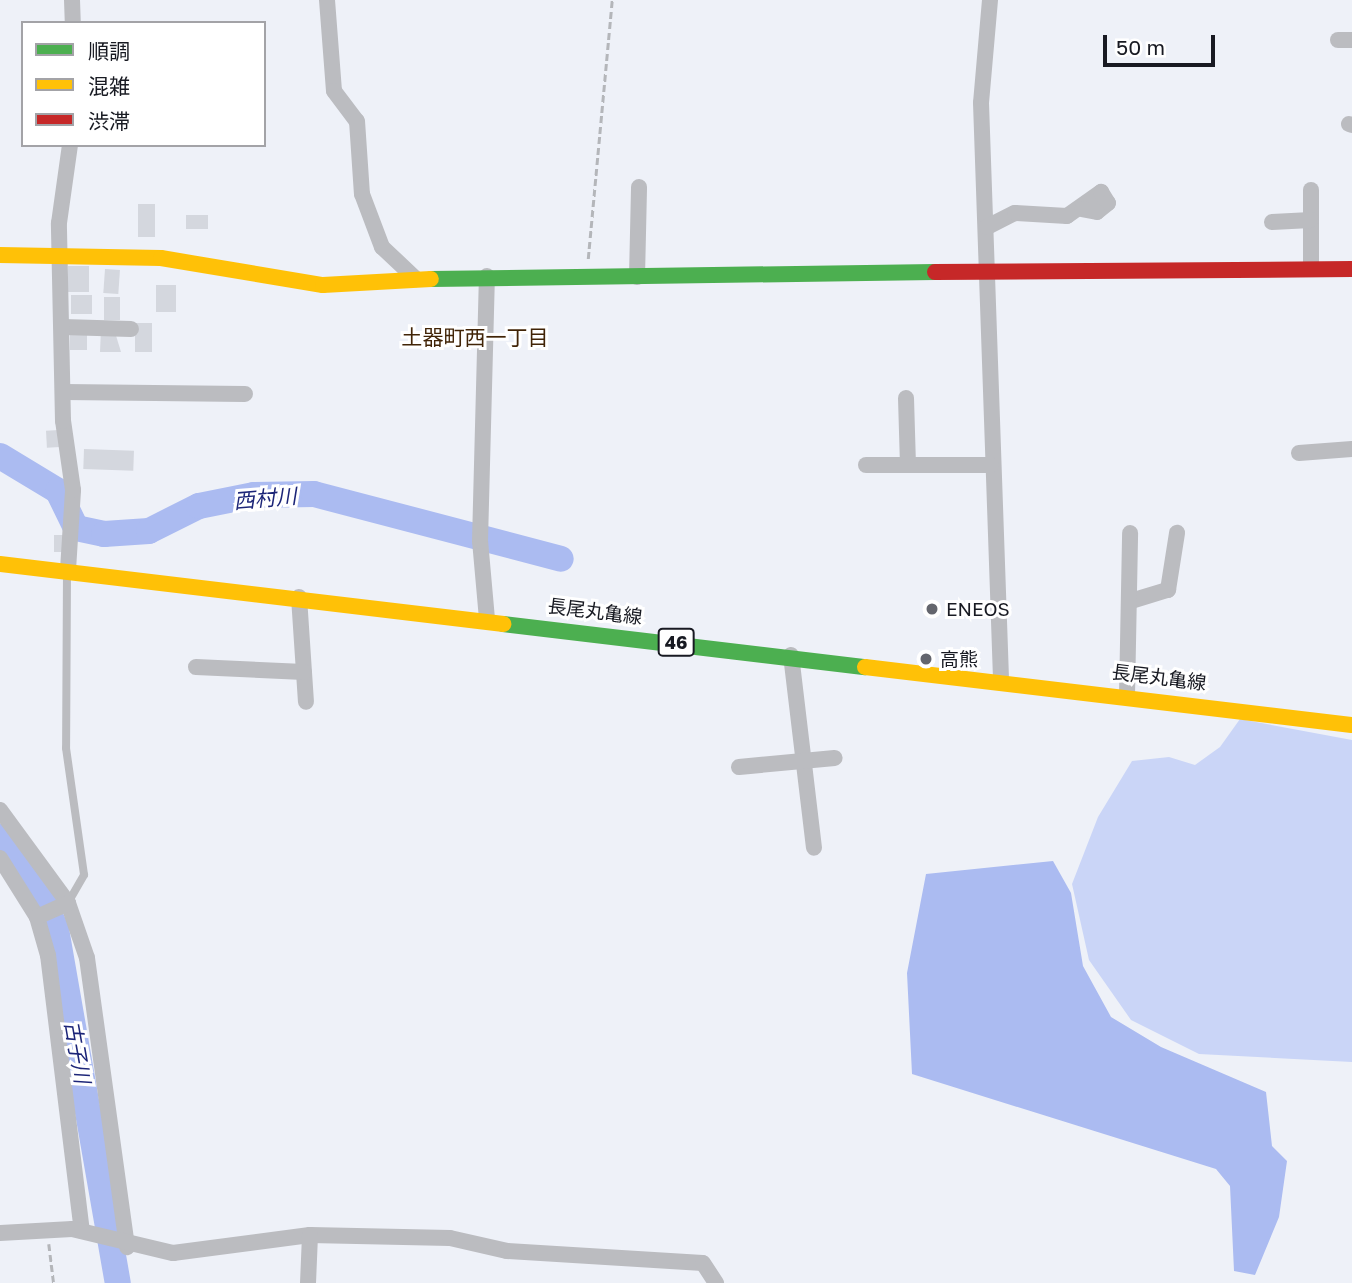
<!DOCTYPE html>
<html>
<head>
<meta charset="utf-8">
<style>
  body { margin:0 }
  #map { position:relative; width:1352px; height:1283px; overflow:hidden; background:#eef1f8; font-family:"Golos Text","Noto Sans JP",sans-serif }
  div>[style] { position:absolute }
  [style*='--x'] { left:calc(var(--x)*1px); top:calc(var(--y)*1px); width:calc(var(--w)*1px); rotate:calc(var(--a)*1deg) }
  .green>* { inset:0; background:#cad5f7 }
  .water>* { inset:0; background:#abbbf1 }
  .river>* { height:26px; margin:-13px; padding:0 13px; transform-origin:13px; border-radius:13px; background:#abbbf1 }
  .building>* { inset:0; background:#d4d7de; transform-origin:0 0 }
  .path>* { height:2.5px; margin-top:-1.25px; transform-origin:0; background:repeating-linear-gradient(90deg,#b4b6ba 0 7px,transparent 0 10.5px) }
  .lane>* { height:8px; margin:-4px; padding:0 4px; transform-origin:4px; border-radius:4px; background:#bbbcc0 }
  .street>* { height:16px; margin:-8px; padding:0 8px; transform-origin:8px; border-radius:8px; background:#bbbcc0 }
  .fast>* { height:16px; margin:-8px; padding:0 8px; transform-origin:8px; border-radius:8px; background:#4caf50 }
  .slow>* { height:16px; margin:-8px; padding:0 8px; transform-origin:8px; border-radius:8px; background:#ffc107 }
  .jam>* { height:16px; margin:-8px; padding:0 8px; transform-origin:8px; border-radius:8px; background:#c62828 }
  .dots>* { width:19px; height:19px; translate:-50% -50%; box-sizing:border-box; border:4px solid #fff; border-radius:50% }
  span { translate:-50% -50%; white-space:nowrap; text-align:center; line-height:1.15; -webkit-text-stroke:6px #fff; paint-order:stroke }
  .shield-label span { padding:2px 5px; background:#fff; border:2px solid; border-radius:5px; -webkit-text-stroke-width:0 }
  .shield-label { font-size:18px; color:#181a22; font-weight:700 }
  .poi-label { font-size:19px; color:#181a22 }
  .left { translate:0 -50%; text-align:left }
  .street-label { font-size:19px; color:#181a22 }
  .neighbourhood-label { font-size:21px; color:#412407 }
  .water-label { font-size:21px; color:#1c2578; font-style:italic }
  .legend { position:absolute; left:21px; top:21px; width:245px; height:126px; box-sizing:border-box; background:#fff; border:2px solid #a3a3a7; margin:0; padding:9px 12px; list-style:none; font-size:21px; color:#181a22 }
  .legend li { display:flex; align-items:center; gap:14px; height:35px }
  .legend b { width:35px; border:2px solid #a3a3a7 }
  .scale { position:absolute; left:1103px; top:35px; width:112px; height:32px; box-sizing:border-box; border:4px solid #181a22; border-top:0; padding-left:9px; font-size:21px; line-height:24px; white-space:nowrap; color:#181a22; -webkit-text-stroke:5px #fff; paint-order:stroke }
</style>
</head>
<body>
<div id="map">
  <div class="green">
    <div style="clip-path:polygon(1240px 719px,1352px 740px,1352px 1062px,1199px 1054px,1131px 1020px,1089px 960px,1072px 884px,1098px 817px,1132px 761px,1169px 757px,1195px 765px,1220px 747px)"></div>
  </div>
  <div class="water">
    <div style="clip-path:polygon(1053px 861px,1071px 893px,1083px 966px,1111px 1017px,1161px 1047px,1266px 1092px,1272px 1146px,1287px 1161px,1279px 1217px,1255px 1275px,1234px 1271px,1230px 1186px,1216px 1169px,912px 1074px,907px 973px,926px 874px)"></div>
  </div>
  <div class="river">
    <div style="--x:0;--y:456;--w:68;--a:31.1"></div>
    <div style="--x:58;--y:491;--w:41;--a:64.1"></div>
    <div style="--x:76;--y:528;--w:29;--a:12"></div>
    <div style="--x:104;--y:534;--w:45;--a:-3.8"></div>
    <div style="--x:149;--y:531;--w:56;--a:-26.6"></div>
    <div style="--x:199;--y:506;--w:56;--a:-11.3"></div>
    <div style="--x:254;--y:495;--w:60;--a:-1"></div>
    <div style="--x:314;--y:494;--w:255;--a:14.7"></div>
    <div style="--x:0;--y:837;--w:41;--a:47"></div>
    <div style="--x:28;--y:867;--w:68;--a:65.7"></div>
    <div style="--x:56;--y:929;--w:359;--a:80.1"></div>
  </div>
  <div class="building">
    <div style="left:138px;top:204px;width:17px;height:33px"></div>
    <div style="left:186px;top:215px;width:22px;height:14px"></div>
    <div style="left:68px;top:266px;width:21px;height:26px"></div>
    <div style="left:105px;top:269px;width:15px;height:24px;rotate:4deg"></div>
    <div style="left:156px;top:285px;width:20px;height:27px"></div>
    <div style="left:71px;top:295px;width:21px;height:19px"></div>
    <div style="left:104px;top:297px;width:16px;height:23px"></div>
    <div style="left:135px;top:323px;width:17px;height:29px"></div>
    <div style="left:70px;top:329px;width:17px;height:21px"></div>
    <div style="clip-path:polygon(101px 329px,114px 329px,121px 352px,100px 352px)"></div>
    <div style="left:59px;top:430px;width:17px;height:13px;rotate:87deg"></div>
    <div style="left:84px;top:449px;width:50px;height:20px;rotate:2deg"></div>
    <div style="left:54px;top:535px;width:13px;height:17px"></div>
  </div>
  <div class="path">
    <div style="--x:588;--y:259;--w:260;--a:-84.7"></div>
    <div style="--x:49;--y:1244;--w:39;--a:83"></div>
  </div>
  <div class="lane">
    <div style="--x:67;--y:573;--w:175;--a:90.3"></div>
    <div style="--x:66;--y:748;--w:128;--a:81.9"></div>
    <div style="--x:84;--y:875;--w:32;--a:120"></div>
  </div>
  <div class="street">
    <div style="--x:72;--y:0;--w:23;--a:88"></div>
    <div style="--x:327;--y:0;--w:91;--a:85.6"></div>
    <div style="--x:334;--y:91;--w:38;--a:53"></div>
    <div style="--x:357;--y:121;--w:73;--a:86.1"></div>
    <div style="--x:362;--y:194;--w:57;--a:69.3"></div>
    <div style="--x:382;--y:247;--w:47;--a:43.3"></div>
    <div style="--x:990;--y:0;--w:103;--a:95"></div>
    <div style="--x:981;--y:103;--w:576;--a:88.01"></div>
    <div style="--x:1338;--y:40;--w:14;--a:0"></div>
    <div style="--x:1349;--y:124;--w:3;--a:18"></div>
    <div style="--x:1311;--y:190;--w:78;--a:90"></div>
    <div style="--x:1272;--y:222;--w:39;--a:-3"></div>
    <div style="--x:987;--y:227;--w:31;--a:-27"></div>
    <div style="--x:1015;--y:213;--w:52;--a:3.3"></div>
    <div style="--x:1067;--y:216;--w:42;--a:-35.2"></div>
    <div style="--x:1101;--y:192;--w:13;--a:58"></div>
    <div style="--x:1108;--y:203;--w:14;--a:141"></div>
    <div style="--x:1097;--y:212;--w:15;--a:-169"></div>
    <div style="--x:637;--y:277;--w:90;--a:-88.7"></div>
    <div style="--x:63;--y:327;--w:68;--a:1.7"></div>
    <div style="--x:64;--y:392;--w:181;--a:0.6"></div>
    <div style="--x:906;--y:398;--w:67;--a:88.3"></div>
    <div style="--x:1299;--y:453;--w:53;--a:-4.3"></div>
    <div style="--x:866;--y:465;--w:125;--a:0"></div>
    <div style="--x:68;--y:570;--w:80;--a:-86.4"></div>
    <div style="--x:73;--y:490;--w:70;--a:-98.2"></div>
    <div style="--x:63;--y:421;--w:198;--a:-91.2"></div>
    <div style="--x:59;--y:223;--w:79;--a:-82"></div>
    <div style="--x:299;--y:597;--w:105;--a:86.2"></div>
    <div style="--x:1131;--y:601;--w:39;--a:-17"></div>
    <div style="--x:1168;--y:590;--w:58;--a:-81"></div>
    <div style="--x:487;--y:619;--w:78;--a:-95.1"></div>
    <div style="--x:480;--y:541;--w:265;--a:-88.5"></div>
    <div style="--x:791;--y:655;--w:194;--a:83.2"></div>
    <div style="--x:196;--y:667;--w:108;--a:2.7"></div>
    <div style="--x:1127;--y:695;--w:162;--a:-88.9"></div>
    <div style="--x:739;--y:767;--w:96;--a:-5.4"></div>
    <div style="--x:0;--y:810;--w:115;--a:53.8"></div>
    <div style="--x:68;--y:903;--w:58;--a:70.9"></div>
    <div style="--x:87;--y:958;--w:292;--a:82.1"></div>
    <div style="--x:0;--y:858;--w:70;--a:57.9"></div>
    <div style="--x:37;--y:917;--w:40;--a:74"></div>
    <div style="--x:48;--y:955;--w:278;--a:83"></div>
    <div style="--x:37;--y:917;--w:34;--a:-24"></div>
    <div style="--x:0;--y:1233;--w:72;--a:-3.2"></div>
    <div style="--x:72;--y:1229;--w:104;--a:13.4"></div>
    <div style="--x:173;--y:1253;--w:138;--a:-7.5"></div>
    <div style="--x:310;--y:1235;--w:140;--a:1.2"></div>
    <div style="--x:450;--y:1238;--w:58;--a:12.8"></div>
    <div style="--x:507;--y:1251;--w:196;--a:3.5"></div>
    <div style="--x:703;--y:1263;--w:24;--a:57"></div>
    <div style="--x:308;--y:1283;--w:48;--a:-87.6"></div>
  </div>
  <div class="fast">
    <div style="--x:431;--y:279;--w:504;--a:-0.8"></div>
    <div style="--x:503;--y:624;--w:365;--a:6.8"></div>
  </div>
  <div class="slow">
    <div style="--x:0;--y:255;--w:161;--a:1.1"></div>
    <div style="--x:161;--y:258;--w:164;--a:9.5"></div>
    <div style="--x:323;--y:285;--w:108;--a:-3.2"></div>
    <div style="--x:0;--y:564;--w:507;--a:6.8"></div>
    <div style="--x:865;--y:667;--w:490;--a:6.8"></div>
  </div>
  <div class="jam">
    <div style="--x:935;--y:272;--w:417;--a:-0.4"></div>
  </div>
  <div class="dots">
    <div style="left:932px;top:609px;background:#63656d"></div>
    <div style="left:926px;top:659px;background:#63656d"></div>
  </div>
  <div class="shield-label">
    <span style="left:676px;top:642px">46</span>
  </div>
  <div class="poi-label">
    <span class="left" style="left:946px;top:609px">ENEOS</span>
    <span class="left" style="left:940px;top:659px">高熊</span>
  </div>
  <div class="street-label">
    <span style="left:595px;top:611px;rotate:7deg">長尾丸亀線</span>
    <span style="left:1159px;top:677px;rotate:7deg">長尾丸亀線</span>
  </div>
  <div class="neighbourhood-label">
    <span style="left:475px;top:337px">土器町西一丁目</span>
  </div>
  <div class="water-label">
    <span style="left:265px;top:498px;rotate:-5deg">西村川</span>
    <span style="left:78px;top:1052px;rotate:80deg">古子川</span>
  </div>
  <ul class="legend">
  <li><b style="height:9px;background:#4caf50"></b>順調</li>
  <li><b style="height:9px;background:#ffc107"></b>混雑</li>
  <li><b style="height:9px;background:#c62828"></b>渋滞</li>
  </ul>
  <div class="scale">50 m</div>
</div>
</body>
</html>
